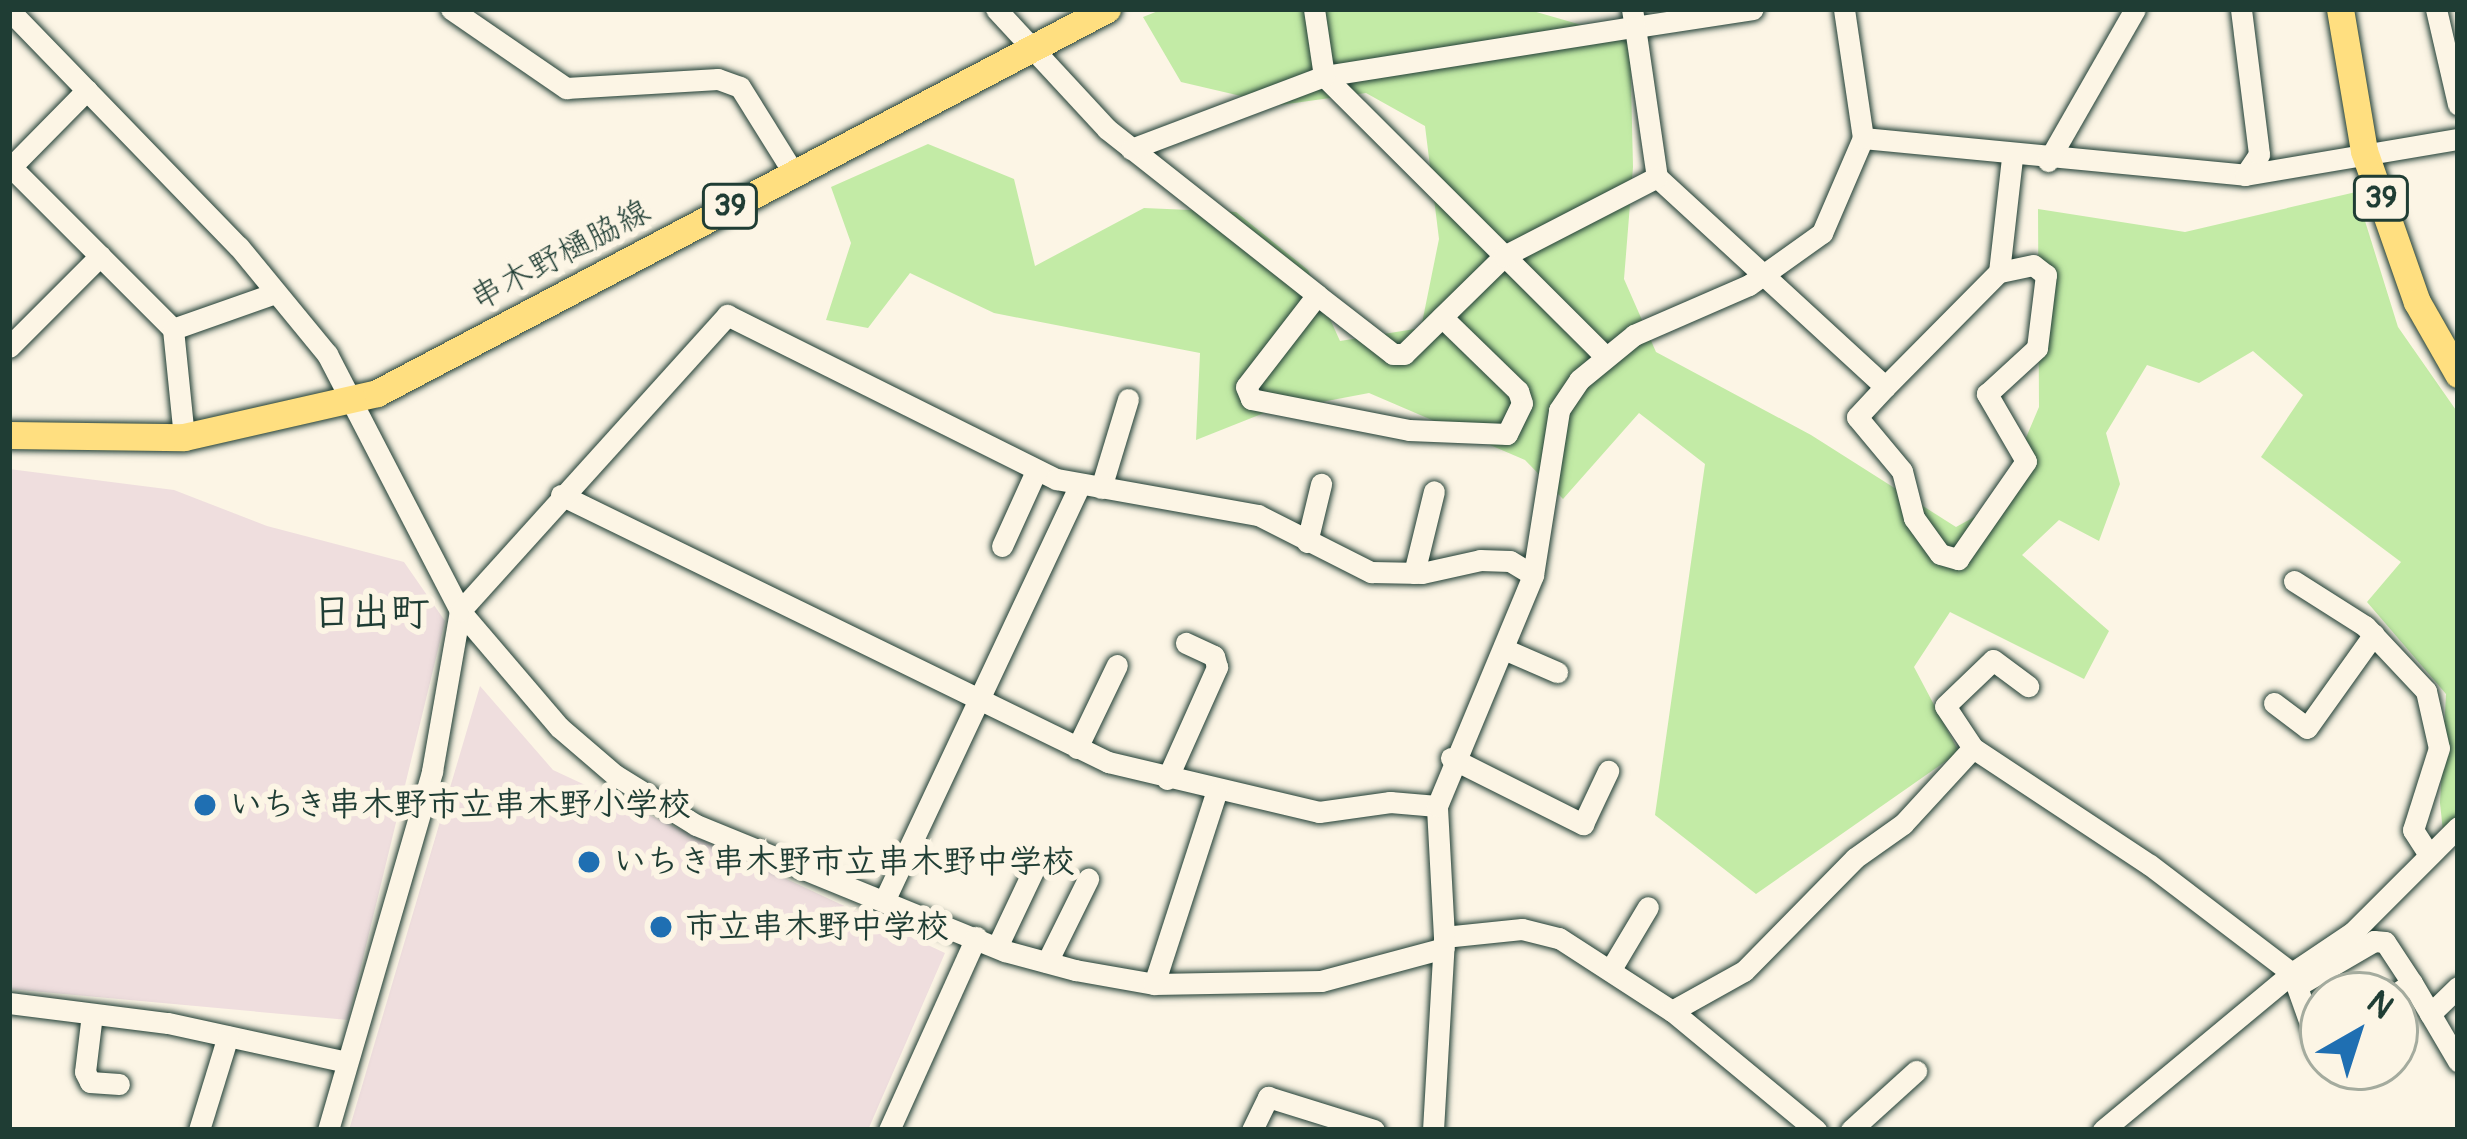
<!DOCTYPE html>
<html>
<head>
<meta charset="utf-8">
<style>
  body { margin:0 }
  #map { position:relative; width:2467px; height:1139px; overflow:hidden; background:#fcf5e5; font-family:Pangolin,"Klee One",sans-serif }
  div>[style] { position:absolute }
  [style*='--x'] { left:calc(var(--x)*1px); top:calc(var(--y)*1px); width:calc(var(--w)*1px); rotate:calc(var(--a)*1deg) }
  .built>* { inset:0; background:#efdede }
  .green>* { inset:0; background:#c3eba6 }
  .roads { filter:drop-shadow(0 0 3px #1f3d34) drop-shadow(0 0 3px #1f3d34) }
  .minor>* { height:21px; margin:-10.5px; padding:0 10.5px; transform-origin:10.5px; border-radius:10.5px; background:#fcf5e5 }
  .major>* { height:27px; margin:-13.5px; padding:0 13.5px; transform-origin:13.5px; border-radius:13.5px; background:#ffdf80 }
  .dots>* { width:33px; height:33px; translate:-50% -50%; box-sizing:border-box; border:6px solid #fcf5e5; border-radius:50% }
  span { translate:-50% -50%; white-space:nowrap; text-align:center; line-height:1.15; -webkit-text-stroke:12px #fcf5e5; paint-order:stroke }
  .shield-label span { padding:3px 9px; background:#fcf5e5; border:3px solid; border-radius:9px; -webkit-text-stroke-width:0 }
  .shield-label { font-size:30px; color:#1f3d34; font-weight:700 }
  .street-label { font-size:33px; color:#1f3d34 }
  .poi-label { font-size:33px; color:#1f3d34; font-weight:700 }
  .left { translate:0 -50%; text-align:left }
  .quarter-label { font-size:39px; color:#1f3d34; font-weight:700 }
  .frame { position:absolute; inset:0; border:12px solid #1f3d34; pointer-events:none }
  .north { position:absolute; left:2299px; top:971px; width:120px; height:120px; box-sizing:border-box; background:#fcf5e5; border:3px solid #a4ab9e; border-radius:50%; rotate:39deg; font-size:33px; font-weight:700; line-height:48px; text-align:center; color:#1f3d34 }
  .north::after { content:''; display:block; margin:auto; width:42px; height:54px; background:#1f6fb2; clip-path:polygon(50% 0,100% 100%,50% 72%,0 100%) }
</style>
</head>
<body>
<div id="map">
  <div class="built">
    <div style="clip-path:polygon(9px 469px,174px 490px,267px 526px,404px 562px,445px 621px,348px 1020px,9px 989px)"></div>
    <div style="clip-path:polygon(480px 686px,553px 770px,945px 953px,868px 1130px,349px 1130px)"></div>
  </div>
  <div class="green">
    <div style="clip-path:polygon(1163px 9px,1526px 9px,1630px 39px,1633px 167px,1624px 279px,1656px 352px,1811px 435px,1956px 527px,1998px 504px,2039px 407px,2038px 209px,2185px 232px,2356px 192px,2398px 327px,2458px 413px,2458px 848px,2444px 841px,2440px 803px,2446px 694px,2367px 602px,2401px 562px,2261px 457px,2303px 395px,2253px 351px,2199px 383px,2147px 365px,2106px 433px,2120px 484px,2099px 541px,2059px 520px,2022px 555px,2109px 631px,2084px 679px,1950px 612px,1914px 667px,1959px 752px,1756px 894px,1655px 815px,1705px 464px,1639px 413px,1563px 499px,1525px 460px,1369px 393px,1264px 413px,1196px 440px,1200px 353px,994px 313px,910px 273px,868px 328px,826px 320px,851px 243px,831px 187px,928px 144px,1014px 179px,1035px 266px,1144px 208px,1236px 212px,1308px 270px,1340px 341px,1421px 328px,1439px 239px,1425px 126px,1366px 93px,1280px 105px,1181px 82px,1143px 17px)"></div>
  </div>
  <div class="roads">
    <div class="minor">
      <div style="--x:451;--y:9;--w:140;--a:34.5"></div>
      <div style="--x:566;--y:88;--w:152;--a:-3.4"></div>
      <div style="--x:718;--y:79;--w:23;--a:20"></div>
      <div style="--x:740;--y:87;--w:100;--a:58.1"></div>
      <div style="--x:996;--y:9;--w:163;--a:47.2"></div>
      <div style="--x:1107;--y:129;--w:268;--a:38.3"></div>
      <div style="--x:1317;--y:295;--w:116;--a:127.7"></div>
      <div style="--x:1246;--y:387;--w:13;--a:67"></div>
      <div style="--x:1251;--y:399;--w:161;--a:11.1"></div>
      <div style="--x:1409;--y:430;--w:98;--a:2.3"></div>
      <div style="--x:1507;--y:434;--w:34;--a:-64"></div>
      <div style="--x:1522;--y:403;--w:13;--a:-108"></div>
      <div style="--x:1518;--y:391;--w:106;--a:-135.8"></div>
      <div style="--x:1632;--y:9;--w:18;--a:81"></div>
      <div style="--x:1635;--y:27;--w:119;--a:-8.7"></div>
      <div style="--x:2436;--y:9;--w:98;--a:77"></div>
      <div style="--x:9;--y:10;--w:330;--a:45.9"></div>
      <div style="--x:239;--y:247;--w:139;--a:50.6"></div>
      <div style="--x:327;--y:354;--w:289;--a:62.6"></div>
      <div style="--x:460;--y:611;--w:153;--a:49.5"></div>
      <div style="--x:559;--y:727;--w:74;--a:40.6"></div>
      <div style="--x:615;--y:775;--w:95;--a:31.7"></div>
      <div style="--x:696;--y:825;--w:334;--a:22.2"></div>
      <div style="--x:1005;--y:951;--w:73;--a:15.2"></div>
      <div style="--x:1075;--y:970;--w:80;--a:10"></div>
      <div style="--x:1154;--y:984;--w:167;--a:-1"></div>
      <div style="--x:1321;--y:981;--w:127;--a:-15"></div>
      <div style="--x:1324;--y:76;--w:315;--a:-9"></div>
      <div style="--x:1635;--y:27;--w:152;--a:81.7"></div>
      <div style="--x:1657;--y:177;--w:310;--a:42.6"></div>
      <div style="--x:1885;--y:387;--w:162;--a:-45.3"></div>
      <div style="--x:1999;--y:272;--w:115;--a:-83.5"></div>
      <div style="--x:1324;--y:76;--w:395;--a:44.9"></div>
      <div style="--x:1863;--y:138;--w:384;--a:5.5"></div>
      <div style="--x:2245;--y:175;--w:25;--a:-56"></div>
      <div style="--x:2259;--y:154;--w:146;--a:-97.1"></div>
      <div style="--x:1131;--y:149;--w:206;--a:-20.7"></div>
      <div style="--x:1324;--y:76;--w:68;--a:-98.5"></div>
      <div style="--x:2048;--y:161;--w:175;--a:-60.2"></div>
      <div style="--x:9;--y:165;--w:232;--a:45"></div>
      <div style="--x:173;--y:329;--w:109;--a:84.2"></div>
      <div style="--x:9;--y:169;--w:111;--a:-45.4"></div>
      <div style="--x:2245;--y:175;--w:216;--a:-9.6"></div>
      <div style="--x:1317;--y:295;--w:96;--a:37.8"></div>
      <div style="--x:1393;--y:354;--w:11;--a:0"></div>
      <div style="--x:1404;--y:354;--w:140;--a:-44.4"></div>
      <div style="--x:1504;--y:256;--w:172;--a:-27.3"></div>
      <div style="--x:173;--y:329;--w:108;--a:-19.4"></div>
      <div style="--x:9;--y:347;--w:129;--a:-45"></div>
      <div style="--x:1885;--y:387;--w:41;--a:133"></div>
      <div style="--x:1857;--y:417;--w:70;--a:50.2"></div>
      <div style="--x:1902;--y:471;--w:49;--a:75.7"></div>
      <div style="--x:1914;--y:518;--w:44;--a:54.2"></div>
      <div style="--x:1940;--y:554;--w:19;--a:16"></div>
      <div style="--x:1958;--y:559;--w:119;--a:-55.2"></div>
      <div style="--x:2026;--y:461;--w:78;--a:-120.2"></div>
      <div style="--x:1987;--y:394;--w:68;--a:-42.6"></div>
      <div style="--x:2037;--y:348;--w:74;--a:-83"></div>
      <div style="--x:2046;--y:275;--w:16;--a:-142"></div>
      <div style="--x:2033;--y:265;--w:35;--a:168"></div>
      <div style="--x:1101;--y:488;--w:93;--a:-73.1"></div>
      <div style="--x:561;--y:495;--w:609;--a:26.02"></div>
      <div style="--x:1108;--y:762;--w:217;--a:13.3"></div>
      <div style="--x:1319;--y:812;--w:72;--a:-8"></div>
      <div style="--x:1390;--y:802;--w:47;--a:4.9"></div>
      <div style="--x:1307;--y:542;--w:60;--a:-76.4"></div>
      <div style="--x:1002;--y:546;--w:82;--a:-65.6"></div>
      <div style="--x:1414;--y:573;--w:84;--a:-76.3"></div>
      <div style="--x:2294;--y:581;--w:84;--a:32.4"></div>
      <div style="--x:2365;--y:626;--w:89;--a:46.8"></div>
      <div style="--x:2426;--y:691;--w:58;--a:77.2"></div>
      <div style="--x:2439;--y:748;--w:86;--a:107.6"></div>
      <div style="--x:2413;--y:830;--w:30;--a:57"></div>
      <div style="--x:1504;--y:649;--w:58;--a:23.5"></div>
      <div style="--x:2274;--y:703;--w:41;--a:37.1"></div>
      <div style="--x:2307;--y:728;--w:115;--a:-54.5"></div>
      <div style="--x:1077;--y:748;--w:92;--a:-64.3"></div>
      <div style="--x:1973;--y:748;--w:50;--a:-123.7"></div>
      <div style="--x:1945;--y:706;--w:66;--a:-43.8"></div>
      <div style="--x:1993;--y:660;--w:44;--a:36.6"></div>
      <div style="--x:1451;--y:758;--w:148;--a:26.6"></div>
      <div style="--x:1583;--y:824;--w:59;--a:-64.7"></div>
      <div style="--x:1167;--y:779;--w:123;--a:-65.9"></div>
      <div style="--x:1217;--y:667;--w:11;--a:-105"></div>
      <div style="--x:1214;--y:656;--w:31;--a:-155"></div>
      <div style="--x:885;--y:899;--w:458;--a:-64.8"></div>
      <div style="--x:1444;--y:937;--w:78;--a:-5.9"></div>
      <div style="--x:1522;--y:929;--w:38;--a:14"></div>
      <div style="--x:1559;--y:938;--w:135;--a:32.9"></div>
      <div style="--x:1672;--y:1011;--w:187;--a:39.6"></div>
      <div style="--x:997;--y:947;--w:89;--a:-64.6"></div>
      <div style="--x:1047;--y:962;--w:93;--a:-63.7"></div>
      <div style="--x:1611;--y:969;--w:72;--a:-59.2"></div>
      <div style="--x:2412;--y:983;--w:91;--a:59.5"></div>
      <div style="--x:1154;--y:984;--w:201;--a:-72"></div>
      <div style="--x:2297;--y:986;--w:89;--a:-30.3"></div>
      <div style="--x:2374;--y:941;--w:11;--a:5"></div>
      <div style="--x:2385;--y:942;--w:49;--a:56.6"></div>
      <div style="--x:2412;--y:983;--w:22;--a:146"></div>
      <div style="--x:9;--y:1003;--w:160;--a:7.2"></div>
      <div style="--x:168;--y:1023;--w:183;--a:12.3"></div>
      <div style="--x:1672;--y:1011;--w:82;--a:-29.1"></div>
      <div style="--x:1744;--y:971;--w:158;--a:-45.5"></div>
      <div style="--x:1855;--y:858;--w:59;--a:-35.3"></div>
      <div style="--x:1903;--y:824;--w:103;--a:-47.4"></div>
      <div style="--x:1973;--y:748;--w:212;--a:33.5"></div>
      <div style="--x:2150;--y:865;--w:178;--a:37.3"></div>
      <div style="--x:2292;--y:973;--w:77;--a:70.4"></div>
      <div style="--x:2318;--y:1046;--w:6;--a:-39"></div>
      <div style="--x:92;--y:1014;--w:58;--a:96.9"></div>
      <div style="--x:85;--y:1072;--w:11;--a:63"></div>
      <div style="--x:90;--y:1082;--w:29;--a:4"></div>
      <div style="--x:2430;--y:1014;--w:39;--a:-44"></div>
      <div style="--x:199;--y:1130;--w:98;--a:-72.9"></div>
      <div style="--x:328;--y:1130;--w:374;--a:-73.8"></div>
      <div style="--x:432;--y:771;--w:162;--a:-80.1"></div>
      <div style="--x:460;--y:611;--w:399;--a:-47.9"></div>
      <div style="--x:727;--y:315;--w:368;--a:26.5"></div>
      <div style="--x:1056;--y:479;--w:205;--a:10.1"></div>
      <div style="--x:1258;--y:515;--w:127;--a:26.8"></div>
      <div style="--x:1371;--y:572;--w:51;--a:1.1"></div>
      <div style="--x:1422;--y:573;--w:59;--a:-12.6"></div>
      <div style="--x:1480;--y:560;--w:30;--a:2"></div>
      <div style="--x:1510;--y:561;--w:27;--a:31"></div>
      <div style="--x:889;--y:1130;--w:212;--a:-65.7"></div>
      <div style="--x:1252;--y:1130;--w:37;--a:-64"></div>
      <div style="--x:1268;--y:1097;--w:111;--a:17.3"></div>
      <div style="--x:1433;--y:1130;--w:193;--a:-86.7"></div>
      <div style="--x:1444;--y:937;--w:131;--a:-93.1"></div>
      <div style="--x:1437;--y:806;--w:250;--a:-67.4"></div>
      <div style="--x:1533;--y:575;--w:167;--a:-81"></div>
      <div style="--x:1559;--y:410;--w:36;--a:-56"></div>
      <div style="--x:1579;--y:380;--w:71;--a:-39.3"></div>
      <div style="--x:1634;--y:335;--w:125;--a:-23.5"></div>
      <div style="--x:1749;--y:285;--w:90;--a:-35.5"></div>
      <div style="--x:1822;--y:233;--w:103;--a:-66.7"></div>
      <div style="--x:1863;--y:138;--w:130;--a:-98.4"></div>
      <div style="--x:1851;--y:1130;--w:88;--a:-42.2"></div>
      <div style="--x:2103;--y:1130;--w:246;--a:-39.7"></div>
      <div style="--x:2292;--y:973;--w:73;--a:-33.9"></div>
      <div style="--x:2353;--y:932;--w:148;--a:-45"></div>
    </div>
    <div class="major">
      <div style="--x:2340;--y:9;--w:144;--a:80.4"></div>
      <div style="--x:2364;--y:151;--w:160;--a:70.7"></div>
      <div style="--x:2417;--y:302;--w:83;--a:60.3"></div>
      <div style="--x:9;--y:435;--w:175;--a:0.7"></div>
      <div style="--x:184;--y:437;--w:198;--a:-12.8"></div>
      <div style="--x:377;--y:393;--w:825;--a:-27.75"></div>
    </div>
  </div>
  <div class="dots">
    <div style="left:205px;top:805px;background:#1f6fb2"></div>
    <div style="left:589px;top:862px;background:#1f6fb2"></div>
    <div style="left:661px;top:927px;background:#1f6fb2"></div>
  </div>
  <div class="shield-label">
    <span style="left:2381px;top:198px">39</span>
    <span style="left:730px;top:206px">39</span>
  </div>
  <div class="street-label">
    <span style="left:560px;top:255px;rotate:-28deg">串木野樋脇線</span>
  </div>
  <div class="poi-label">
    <span class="left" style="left:229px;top:805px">いちき串木野市立串木野小学校</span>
    <span class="left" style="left:613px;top:862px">いちき串木野市立串木野中学校</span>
    <span class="left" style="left:685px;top:927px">市立串木野中学校</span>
  </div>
  <div class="quarter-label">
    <span style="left:371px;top:613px">日出町</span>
  </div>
  <div class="frame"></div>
  <div class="north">N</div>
</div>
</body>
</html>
